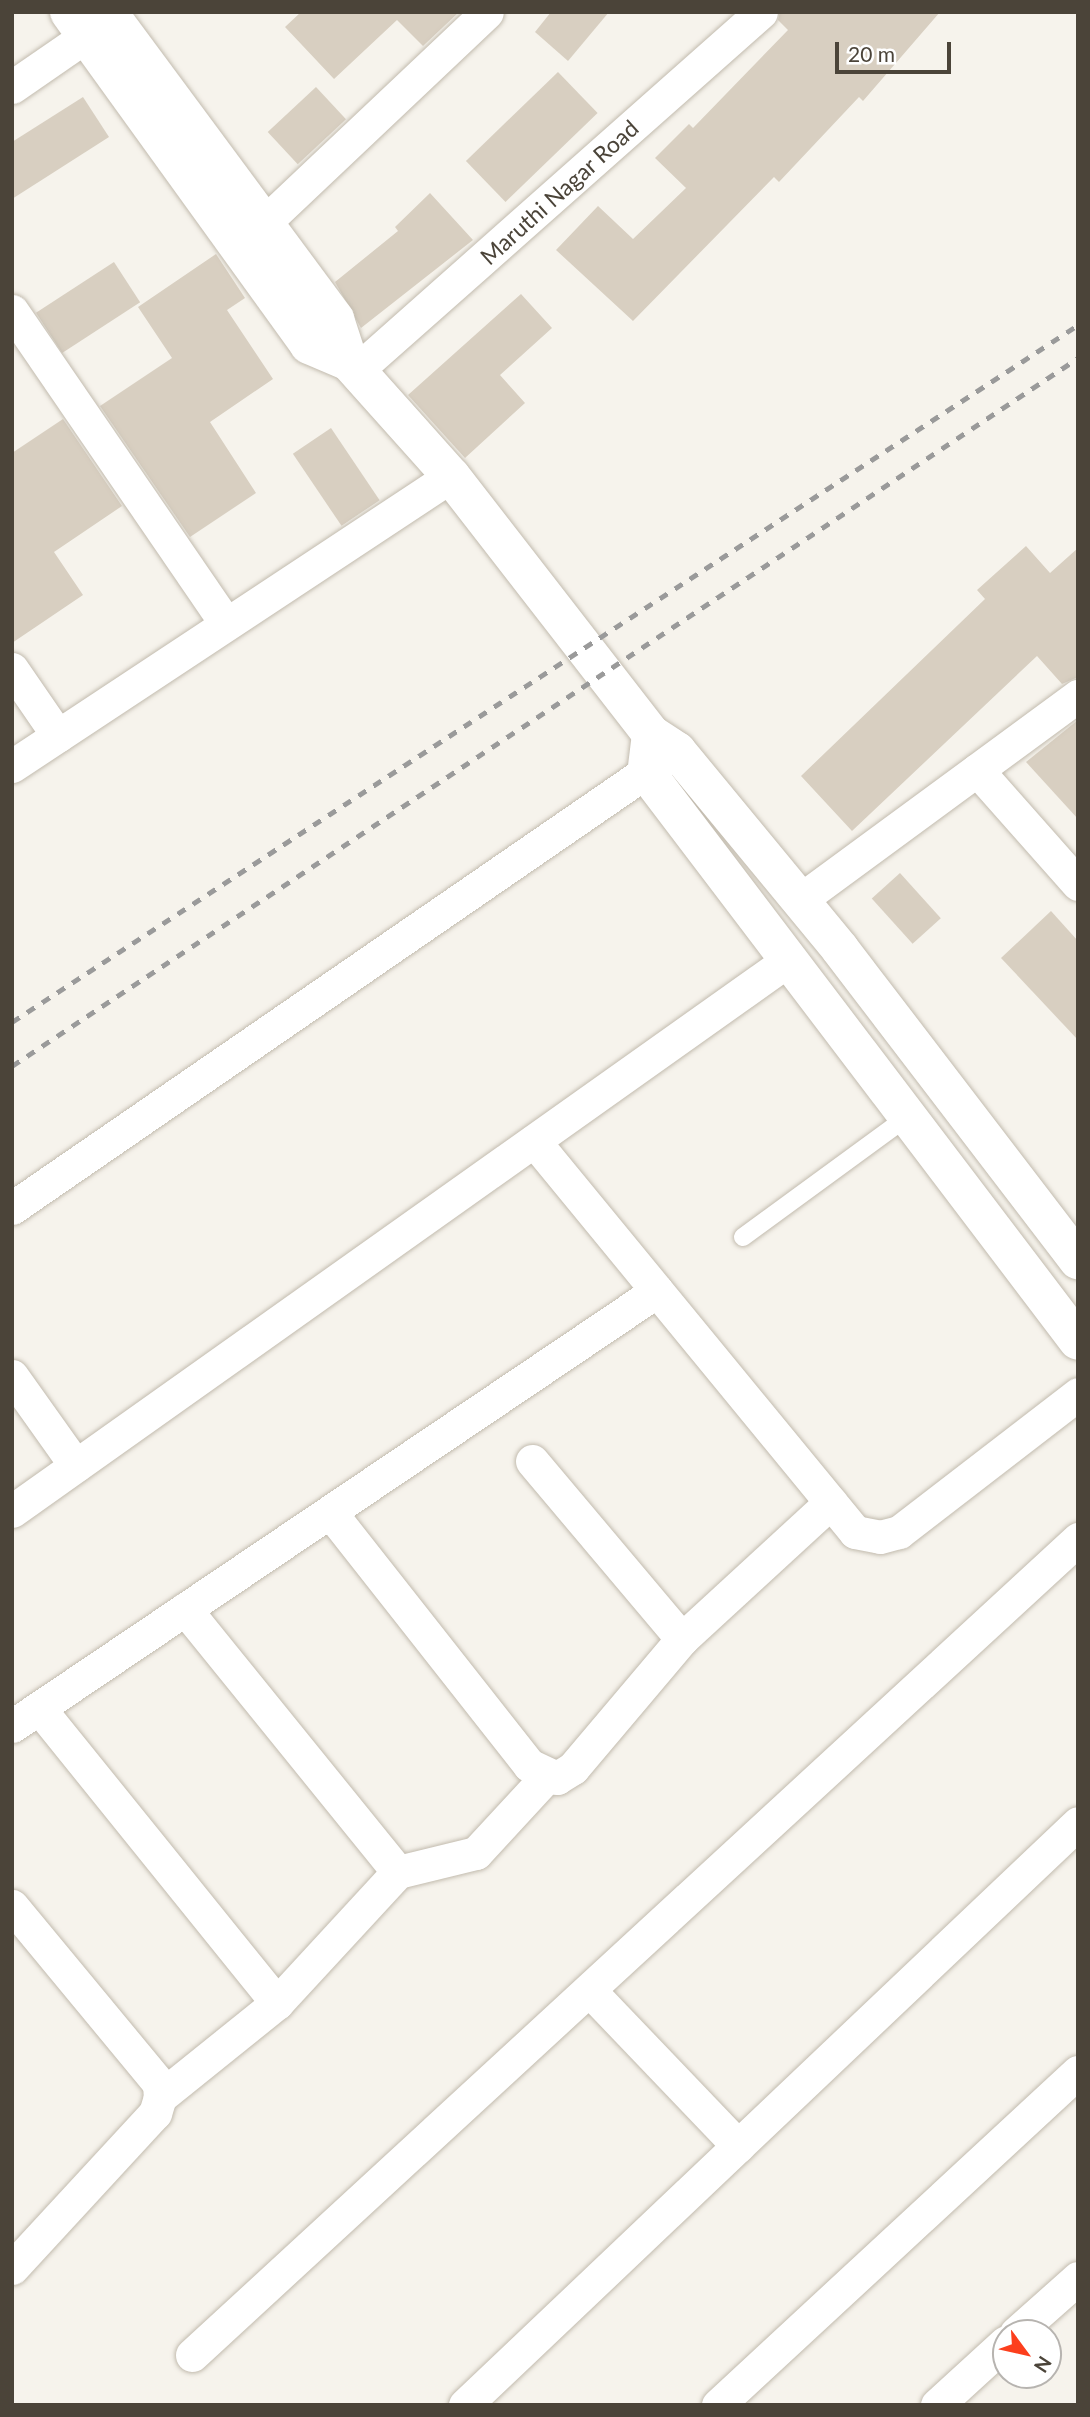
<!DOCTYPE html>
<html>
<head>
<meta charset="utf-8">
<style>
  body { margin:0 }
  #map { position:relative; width:1090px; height:2417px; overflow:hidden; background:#f6f3ec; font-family:Lato,sans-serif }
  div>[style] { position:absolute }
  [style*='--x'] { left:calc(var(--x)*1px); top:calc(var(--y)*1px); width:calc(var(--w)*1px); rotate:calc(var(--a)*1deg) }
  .building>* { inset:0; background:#d8cfc1; transform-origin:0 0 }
  .roads { filter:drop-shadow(0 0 2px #c2bbae) drop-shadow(0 0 2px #c2bbae) }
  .service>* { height:18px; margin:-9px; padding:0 9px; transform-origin:9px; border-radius:9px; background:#fff }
  .minor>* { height:33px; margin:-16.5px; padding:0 16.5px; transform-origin:16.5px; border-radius:16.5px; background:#fff }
  .tertiary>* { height:38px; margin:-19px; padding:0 19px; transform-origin:19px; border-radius:19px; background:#fff }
  .rail>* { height:5px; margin-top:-2.5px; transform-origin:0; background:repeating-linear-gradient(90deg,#9a9a9a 0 9px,transparent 0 18px) }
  span { translate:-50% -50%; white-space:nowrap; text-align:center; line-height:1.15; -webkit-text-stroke:6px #fff; paint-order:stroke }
  .street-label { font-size:23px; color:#4b4439 }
  .frame { position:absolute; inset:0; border:14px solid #4b4439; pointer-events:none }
  .north { position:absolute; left:992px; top:2319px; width:70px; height:70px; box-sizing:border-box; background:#fff; border:2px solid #b7b4b0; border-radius:50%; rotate:123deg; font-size:19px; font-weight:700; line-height:28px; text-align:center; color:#4b4439 }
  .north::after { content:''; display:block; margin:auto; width:24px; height:32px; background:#fc3f1d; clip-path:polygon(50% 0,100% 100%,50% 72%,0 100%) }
  .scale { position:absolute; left:835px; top:42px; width:116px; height:32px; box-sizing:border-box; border:4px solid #4b4439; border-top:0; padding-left:9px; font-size:21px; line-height:24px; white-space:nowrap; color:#4b4439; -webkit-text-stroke:5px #fff; paint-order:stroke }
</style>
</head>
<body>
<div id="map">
  <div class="building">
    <div style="clip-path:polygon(301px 12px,459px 12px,423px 46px,397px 20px,334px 79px,285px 27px)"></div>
    <div style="clip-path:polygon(551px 12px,609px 12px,568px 61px,535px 32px)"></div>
    <div style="clip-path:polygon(780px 12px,940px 12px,863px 101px,859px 97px,779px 182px,774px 177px,633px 321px,556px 250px,598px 206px,633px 239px,686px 188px,655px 158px,689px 124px,693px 128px,788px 30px,778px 20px)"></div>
    <div style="left:558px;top:72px;width:57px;height:128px;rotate:46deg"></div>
    <div style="left:316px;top:87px;width:44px;height:66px;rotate:47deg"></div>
    <div style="clip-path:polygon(83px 97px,109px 137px,12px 199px,12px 142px)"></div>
    <div style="clip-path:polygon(430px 193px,473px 240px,361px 328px,335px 282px,398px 231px,395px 227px)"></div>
    <div style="clip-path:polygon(216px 254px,245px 298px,227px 310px,273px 379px,210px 422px,256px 493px,190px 537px,100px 406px,172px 358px,138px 307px)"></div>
    <div style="left:114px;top:262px;width:48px;height:93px;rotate:57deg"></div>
    <div style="clip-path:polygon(521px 294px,552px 328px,500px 375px,525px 403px,465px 458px,408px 395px)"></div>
    <div style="clip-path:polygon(63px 419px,122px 506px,54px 552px,83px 595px,12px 643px,12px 453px)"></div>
    <div style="left:331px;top:428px;width:87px;height:46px;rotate:56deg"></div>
    <div style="clip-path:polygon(1026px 546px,1050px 573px,1078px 548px,1078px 677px,1062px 684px,1037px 656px,852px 831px,801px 776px,985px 599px,977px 590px)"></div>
    <div style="clip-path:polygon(1078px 720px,1078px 819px,1026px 762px)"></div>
    <div style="left:900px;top:873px;width:61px;height:38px;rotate:48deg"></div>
    <div style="clip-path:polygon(1051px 911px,1078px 941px,1078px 1040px,1001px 958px)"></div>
  </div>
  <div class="roads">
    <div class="service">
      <div style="--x:743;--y:1237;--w:208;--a:-36.2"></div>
    </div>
    <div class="minor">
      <div style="--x:12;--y:87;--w:90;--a:-34.6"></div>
      <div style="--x:263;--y:224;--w:308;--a:-43.4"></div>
      <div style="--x:12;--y:311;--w:379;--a:55.6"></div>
      <div style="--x:356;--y:371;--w:541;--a:-41.55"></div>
      <div style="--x:12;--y:669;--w:81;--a:55.5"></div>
      <div style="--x:12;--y:766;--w:526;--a:-33.45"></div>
      <div style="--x:977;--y:770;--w:152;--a:48.5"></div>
      <div style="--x:800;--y:900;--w:345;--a:-36.3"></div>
      <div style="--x:534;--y:1141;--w:506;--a:50.61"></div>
      <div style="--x:855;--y:1532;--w:25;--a:11"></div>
      <div style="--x:880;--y:1537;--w:20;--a:-15"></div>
      <div style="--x:899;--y:1532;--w:226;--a:-37.6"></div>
      <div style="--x:12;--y:1208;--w:794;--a:-34.53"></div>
      <div style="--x:12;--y:1376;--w:110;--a:54.6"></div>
      <div style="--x:532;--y:1461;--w:233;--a:49.9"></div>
      <div style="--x:12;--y:1511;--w:954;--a:-35.36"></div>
      <div style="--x:330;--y:1512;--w:322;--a:51.8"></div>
      <div style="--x:529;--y:1765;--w:31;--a:25"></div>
      <div style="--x:557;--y:1778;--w:19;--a:-32"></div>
      <div style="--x:573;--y:1768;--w:169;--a:-49.8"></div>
      <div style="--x:682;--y:1639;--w:202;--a:-42.6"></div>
      <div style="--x:185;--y:1609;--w:338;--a:51"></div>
      <div style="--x:39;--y:1708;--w:379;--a:51.1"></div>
      <div style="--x:12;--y:1726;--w:778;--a:-34"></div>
      <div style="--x:12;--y:1906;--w:231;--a:50.4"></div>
      <div style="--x:159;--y:2084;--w:13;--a:86"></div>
      <div style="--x:160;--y:2097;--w:17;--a:107"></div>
      <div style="--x:155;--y:2113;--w:211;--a:132.7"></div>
      <div style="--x:591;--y:1992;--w:213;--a:46.3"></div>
      <div style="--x:160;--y:2097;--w:150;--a:-38.8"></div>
      <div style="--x:277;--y:2003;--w:178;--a:-47.3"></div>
      <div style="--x:398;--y:1872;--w:80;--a:-13.7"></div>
      <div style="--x:476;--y:1853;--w:105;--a:-47.3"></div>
      <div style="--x:1016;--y:2333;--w:83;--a:-41.6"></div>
      <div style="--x:192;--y:2355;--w:1205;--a:-42.64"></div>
      <div style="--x:465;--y:2405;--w:845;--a:-43.51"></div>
      <div style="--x:718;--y:2405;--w:490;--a:-42.8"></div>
      <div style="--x:937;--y:2405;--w:93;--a:-42.4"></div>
    </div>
    <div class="tertiary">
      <div style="--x:69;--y:12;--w:410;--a:54.2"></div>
      <div style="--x:309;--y:345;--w:43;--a:23"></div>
      <div style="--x:108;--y:12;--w:382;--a:53.5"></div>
      <div style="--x:335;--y:319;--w:45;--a:72"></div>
      <div style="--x:349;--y:362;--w:153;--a:48.2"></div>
      <div style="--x:451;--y:476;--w:326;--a:52.2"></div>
      <div style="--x:651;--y:734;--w:31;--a:33"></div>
      <div style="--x:677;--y:751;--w:256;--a:50.5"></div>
      <div style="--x:840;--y:949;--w:392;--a:52.6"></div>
      <div style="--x:651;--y:734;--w:38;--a:97"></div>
      <div style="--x:646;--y:772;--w:714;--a:52.79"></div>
    </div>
  </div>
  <div class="rail">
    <div style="--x:12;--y:1022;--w:1274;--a:-33.18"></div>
    <div style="--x:12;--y:1066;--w:1280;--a:-33.59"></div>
  </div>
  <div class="street-label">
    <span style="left:559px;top:192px;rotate:-42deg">Maruthi Nagar Road</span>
  </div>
  <div class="frame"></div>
  <div class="north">N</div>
  <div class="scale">20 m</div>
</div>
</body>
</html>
